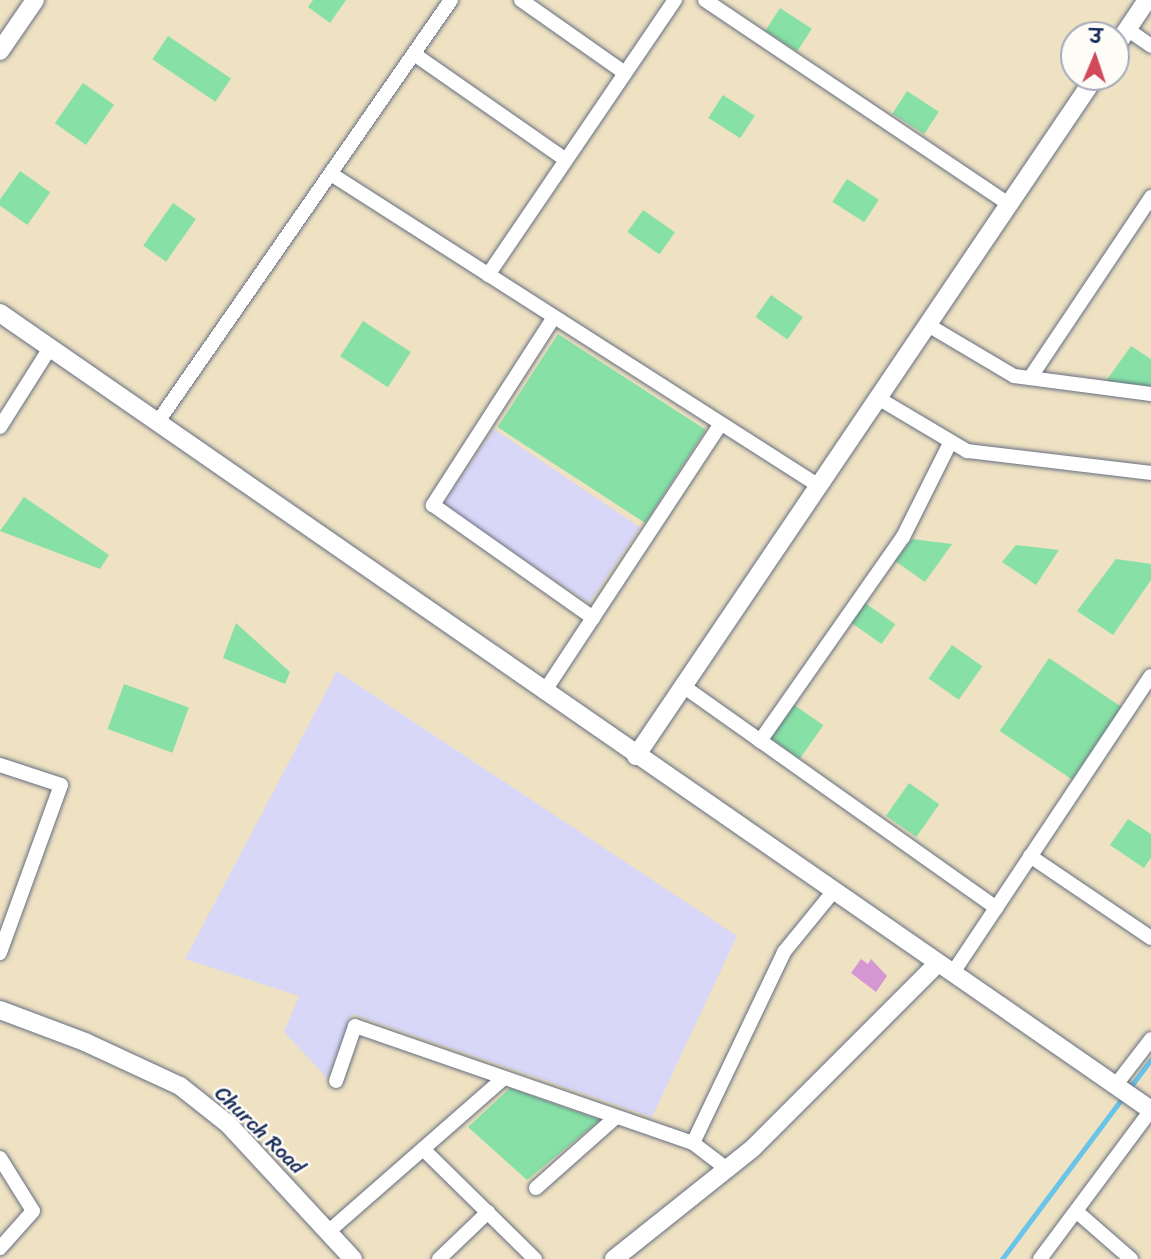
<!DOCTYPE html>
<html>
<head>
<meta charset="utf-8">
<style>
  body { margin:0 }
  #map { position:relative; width:1151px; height:1259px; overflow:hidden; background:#efe2c2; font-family:Sriracha,"Playpen Sans Deva",sans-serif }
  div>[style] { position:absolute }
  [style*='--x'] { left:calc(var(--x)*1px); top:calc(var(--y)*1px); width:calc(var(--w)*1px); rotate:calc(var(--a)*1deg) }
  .built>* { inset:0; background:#d9d7f7; transform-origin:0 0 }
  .green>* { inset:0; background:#87e1a6; transform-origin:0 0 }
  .stream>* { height:4.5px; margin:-2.25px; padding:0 2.25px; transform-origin:2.25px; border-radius:2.25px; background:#6ac3e8 }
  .building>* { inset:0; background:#d696d3 }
  .roads { filter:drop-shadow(0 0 2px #656e81) drop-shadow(0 0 2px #656e81) }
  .minor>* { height:14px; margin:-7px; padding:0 7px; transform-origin:7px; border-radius:7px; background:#fff }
  .tertiary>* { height:18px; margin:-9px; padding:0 9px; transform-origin:9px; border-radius:9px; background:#fff }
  span { translate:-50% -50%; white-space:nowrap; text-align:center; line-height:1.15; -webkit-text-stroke:5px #fdfcf7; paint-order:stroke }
  .street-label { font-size:21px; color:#1b2f5e }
  .north { position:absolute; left:1060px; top:21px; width:70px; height:70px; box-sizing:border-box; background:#fdfcf7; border:2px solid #a3aaba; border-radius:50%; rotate:2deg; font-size:19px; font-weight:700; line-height:28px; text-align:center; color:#1b2f5e }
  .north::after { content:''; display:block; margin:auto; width:24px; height:32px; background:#d1495b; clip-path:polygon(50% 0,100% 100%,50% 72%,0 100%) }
</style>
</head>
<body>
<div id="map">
  <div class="built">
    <div style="left:494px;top:429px;width:176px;height:91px;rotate:34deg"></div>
    <div style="clip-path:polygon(337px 671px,737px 936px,652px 1117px,352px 1014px,327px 1078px,284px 1032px,299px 996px,185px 959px)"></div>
  </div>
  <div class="green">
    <div style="clip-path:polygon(313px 0,346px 0,330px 23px,308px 7px)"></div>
    <div style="left:780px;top:8px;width:38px;height:27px;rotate:33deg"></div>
    <div style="left:168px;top:36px;width:76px;height:28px;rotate:34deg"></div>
    <div style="left:83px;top:83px;width:38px;height:49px;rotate:35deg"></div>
    <div style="left:907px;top:91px;width:38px;height:27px;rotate:33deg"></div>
    <div style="left:723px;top:95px;width:38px;height:27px;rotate:33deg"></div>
    <div style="left:20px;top:171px;width:37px;height:40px;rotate:35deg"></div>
    <div style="left:847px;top:179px;width:38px;height:27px;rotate:33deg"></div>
    <div style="left:173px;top:203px;width:28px;height:52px;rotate:35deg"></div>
    <div style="left:643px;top:210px;width:39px;height:27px;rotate:35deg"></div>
    <div style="left:771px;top:295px;width:39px;height:27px;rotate:35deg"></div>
    <div style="left:363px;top:321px;width:57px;height:42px;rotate:33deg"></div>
    <div style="left:558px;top:334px;width:176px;height:111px;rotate:33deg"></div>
    <div style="clip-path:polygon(1131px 346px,1151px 359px,1151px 389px,1106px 381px)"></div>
    <div style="clip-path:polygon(24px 497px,109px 555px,100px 569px,0 531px)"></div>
    <div style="clip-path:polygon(912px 539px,952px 544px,925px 582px,895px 561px)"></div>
    <div style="clip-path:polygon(1016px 545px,1059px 550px,1036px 585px,1002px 562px)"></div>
    <div style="clip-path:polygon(1116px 559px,1151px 564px,1151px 580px,1113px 635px,1077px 611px)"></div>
    <div style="left:865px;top:603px;width:37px;height:24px;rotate:35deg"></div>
    <div style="clip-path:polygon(236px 623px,290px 672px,285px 684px,223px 658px)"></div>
    <div style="left:952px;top:645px;width:37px;height:41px;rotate:35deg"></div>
    <div style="left:1049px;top:658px;width:87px;height:88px;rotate:34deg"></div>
    <div style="left:124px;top:684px;width:69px;height:48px;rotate:20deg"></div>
    <div style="left:793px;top:704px;width:37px;height:41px;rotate:35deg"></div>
    <div style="left:909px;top:783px;width:37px;height:40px;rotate:35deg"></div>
    <div style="clip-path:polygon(1128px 819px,1151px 834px,1151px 858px,1144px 868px,1110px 845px)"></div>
    <div style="clip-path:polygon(510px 1088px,600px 1120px,527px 1180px,468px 1127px)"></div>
  </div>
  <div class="stream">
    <div style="--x:1128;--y:1090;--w:38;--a:-53"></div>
    <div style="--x:1002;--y:1259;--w:202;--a:-53.2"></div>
  </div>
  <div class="building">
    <div style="clip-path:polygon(861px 959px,868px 964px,871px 959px,887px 976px,876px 992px,851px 973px)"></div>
  </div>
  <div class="roads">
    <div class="minor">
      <div style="--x:521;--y:0;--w:127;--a:35.1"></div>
      <div style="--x:705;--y:0;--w:366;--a:33.9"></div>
      <div style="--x:1127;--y:29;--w:29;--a:35"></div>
      <div style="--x:414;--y:54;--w:185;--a:34.9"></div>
      <div style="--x:331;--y:174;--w:579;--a:32.59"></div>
      <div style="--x:488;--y:275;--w:333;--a:-55.8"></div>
      <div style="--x:554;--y:317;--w:224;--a:122.8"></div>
      <div style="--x:433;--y:505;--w:196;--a:35.2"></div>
      <div style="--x:928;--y:325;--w:100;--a:30.7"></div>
      <div style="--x:1014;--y:376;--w:138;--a:7.5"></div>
      <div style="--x:1030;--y:378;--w:218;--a:-56.2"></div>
      <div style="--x:878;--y:398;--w:104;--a:30.8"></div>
      <div style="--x:967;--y:451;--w:185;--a:6.8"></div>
      <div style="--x:157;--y:423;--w:515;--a:-55.2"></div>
      <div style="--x:0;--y:427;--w:93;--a:-57.7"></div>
      <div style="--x:683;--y:686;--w:384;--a:35.3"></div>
      <div style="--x:544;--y:692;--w:321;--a:-56.6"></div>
      <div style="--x:760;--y:741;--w:249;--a:-55"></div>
      <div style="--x:903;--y:537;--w:105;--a:-63.4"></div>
      <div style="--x:0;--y:765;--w:64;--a:18.2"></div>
      <div style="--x:61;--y:785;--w:179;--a:110"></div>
      <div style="--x:1030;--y:856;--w:146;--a:34.1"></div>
      <div style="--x:952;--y:974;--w:358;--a:-56.3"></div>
      <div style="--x:336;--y:1081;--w:58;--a:-70.9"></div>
      <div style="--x:355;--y:1026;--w:358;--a:19.1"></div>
      <div style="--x:693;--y:1143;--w:43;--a:37.4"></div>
      <div style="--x:1115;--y:1086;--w:59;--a:-52.5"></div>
      <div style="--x:693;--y:1143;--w:212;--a:-64.5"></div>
      <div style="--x:784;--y:952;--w:77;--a:-50.8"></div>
      <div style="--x:423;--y:1149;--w:157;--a:44.5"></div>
      <div style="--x:0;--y:1158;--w:62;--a:58.1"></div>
      <div style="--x:33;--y:1211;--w:50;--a:131.7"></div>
      <div style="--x:536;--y:1188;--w:107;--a:-41.6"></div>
      <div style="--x:1076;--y:1211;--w:73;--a:41.1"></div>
      <div style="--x:328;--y:1232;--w:234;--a:-41.2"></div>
      <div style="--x:439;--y:1259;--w:68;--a:-43.8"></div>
      <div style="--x:1040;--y:1259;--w:186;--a:-53.3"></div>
    </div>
    <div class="tertiary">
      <div style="--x:1116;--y:46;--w:55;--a:-56"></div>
      <div style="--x:0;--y:51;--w:62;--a:-55.5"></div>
      <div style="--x:0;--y:313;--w:1400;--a:34.7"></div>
      <div style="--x:636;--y:756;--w:820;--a:-55.94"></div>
      <div style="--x:0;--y:1010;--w:91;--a:20.6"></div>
      <div style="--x:85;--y:1042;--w:105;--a:24.9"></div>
      <div style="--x:180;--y:1086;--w:61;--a:38.4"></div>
      <div style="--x:228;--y:1124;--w:184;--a:47.2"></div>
      <div style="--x:614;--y:1259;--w:178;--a:-38.6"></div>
      <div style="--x:753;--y:1148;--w:260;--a:-45"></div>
    </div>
  </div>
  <div class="street-label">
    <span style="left:260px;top:1130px;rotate:44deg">Church Road</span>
  </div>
  <div class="north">उ</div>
</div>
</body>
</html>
